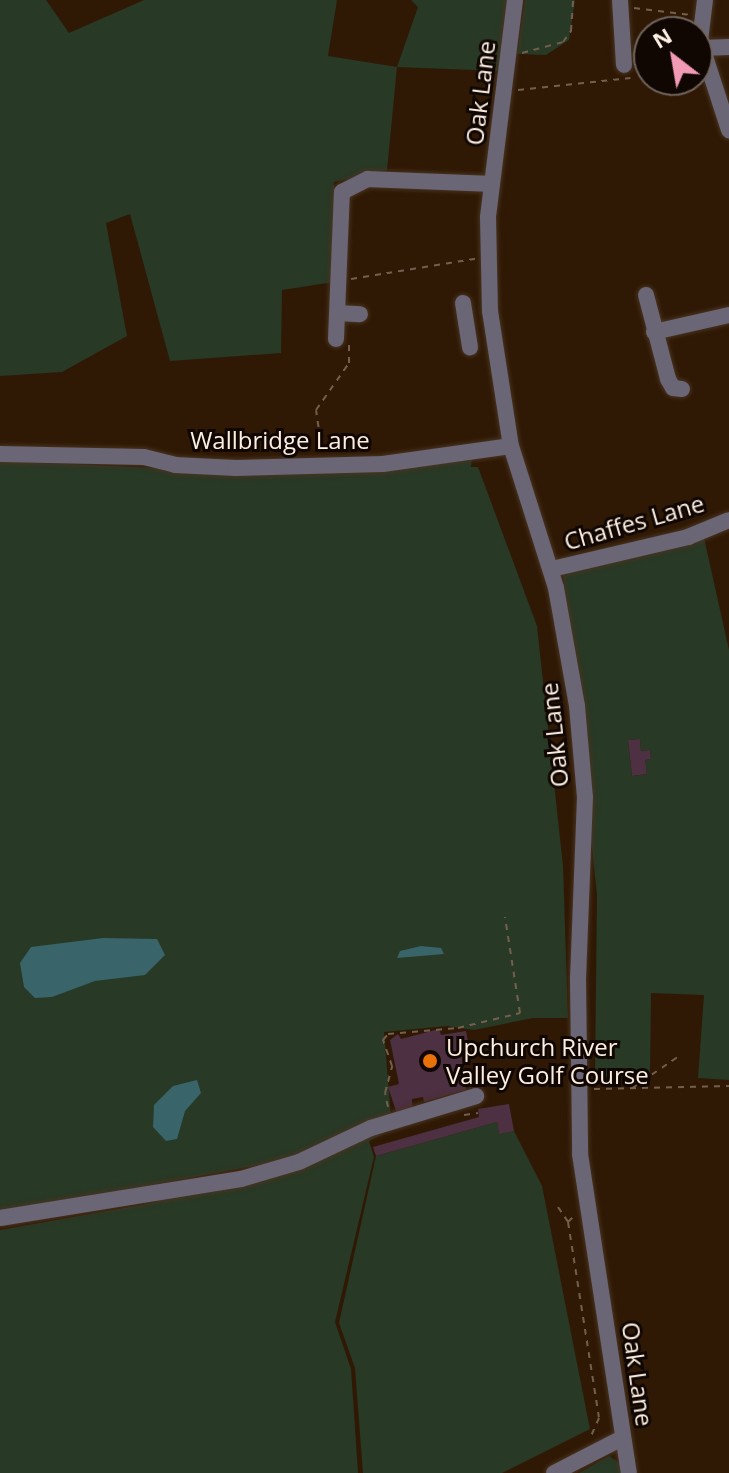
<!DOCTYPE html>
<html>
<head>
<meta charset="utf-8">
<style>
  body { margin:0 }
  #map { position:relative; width:729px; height:1473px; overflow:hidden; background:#2f1905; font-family:"Open Sans",sans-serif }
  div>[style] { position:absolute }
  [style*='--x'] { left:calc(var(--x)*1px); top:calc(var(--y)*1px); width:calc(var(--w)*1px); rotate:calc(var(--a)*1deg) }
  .green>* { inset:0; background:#283925 }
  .water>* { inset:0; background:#38646a }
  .building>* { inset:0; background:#4d3042 }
  .path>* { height:2px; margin-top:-1px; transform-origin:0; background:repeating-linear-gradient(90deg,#735f4e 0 6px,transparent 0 12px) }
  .roads { filter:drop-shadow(0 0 2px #483320) drop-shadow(0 0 2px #483320) }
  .minor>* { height:16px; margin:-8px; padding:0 8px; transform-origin:8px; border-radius:8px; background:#6a6675 }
  .dots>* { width:22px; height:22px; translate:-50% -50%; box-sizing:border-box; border:4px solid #100702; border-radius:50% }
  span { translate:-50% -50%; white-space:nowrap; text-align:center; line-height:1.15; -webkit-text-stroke:6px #100702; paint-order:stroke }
  .street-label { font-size:24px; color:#fdeee2 }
  .poi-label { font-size:24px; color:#fdeee2 }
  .left { translate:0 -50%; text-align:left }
  .north { position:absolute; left:633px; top:16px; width:80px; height:80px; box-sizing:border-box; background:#100702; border:2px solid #6f635c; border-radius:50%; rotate:329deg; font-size:22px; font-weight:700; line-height:32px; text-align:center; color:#fdeee2 }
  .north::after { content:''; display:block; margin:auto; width:28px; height:36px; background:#f09ab6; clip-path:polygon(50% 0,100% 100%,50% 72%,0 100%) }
</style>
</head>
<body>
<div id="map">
  <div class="green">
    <div style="clip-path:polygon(0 0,46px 0,69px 33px,144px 0,337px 0,328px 56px,397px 67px,418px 7px,411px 0,508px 0,501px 71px,397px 67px,387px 170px,334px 182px,334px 282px,282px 290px,281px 353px,170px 361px,130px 214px,106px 223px,127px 336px,62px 372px,0 376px)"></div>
    <div style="clip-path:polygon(525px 0,575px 0,569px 40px,546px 55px,517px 54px)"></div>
    <div style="clip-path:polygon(472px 459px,471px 467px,478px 467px,537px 626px,563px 866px,568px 1018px,533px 1018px,474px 1030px,447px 1026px,384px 1032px,392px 1129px,369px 1141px,374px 1157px,335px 1322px,351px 1369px,358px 1473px,0 1473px,0 1230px,152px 1203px,270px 1163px,0 1213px,0 461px,241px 472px)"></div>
    <div style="clip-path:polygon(evenodd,704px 538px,729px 650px,729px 1080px,698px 1078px,704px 995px,651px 993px,650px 1075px,595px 1077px,597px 895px,563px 574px,704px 538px,640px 739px,641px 751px,650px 750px,651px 759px,645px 760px,647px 774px,632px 776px,628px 740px,640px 739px)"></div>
    <div style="clip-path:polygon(497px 1122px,499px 1133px,514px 1131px,542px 1186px,590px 1429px,502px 1473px,363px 1473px,355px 1368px,339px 1323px,376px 1156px)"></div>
    <div style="clip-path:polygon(609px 1456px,620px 1463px,622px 1473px,579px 1473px)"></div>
  </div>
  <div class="water">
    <div style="clip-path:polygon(103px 938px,157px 939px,165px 955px,145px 975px,95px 981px,52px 997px,35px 998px,24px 987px,20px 963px,31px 947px)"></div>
    <div style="clip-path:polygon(421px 946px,441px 948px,444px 954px,397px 958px,400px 951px)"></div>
    <div style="clip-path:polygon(197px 1080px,201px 1093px,185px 1111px,177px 1139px,166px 1141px,153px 1127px,154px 1105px,173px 1086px)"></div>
  </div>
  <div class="building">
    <div style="clip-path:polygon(640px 739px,641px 751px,650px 750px,651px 759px,645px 760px,647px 774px,632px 776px,628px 740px)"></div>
    <div style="clip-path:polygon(439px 1029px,441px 1035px,466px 1031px,468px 1042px,460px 1044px,466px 1090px,424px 1102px,423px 1097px,412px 1099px,413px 1114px,397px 1114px,388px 1087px,399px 1084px,390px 1040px,398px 1034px,401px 1039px)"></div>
    <div style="clip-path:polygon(509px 1104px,514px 1131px,499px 1134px,497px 1122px,376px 1156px,373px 1147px,479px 1117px,478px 1109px)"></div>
  </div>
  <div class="path">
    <div style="--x:634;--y:8;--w:57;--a:7"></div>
    <div style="--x:522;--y:53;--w:42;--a:-15"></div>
    <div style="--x:563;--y:42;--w:14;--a:-54"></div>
    <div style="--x:571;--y:31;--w:31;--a:-86"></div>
    <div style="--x:518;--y:90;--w:113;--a:-6.1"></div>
    <div style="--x:351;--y:279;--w:126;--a:-9.2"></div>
    <div style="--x:322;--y:451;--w:41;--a:-98.3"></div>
    <div style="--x:316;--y:410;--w:57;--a:-54.9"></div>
    <div style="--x:349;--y:363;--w:19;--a:-90"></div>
    <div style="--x:632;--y:1088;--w:57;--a:-34.2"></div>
    <div style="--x:594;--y:1089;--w:135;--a:-1.3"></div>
    <div style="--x:388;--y:1107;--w:14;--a:-102"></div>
    <div style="--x:385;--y:1093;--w:28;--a:-75"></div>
    <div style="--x:392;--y:1066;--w:28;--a:-109"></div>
    <div style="--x:383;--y:1040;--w:8;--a:-50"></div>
    <div style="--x:388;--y:1034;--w:70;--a:-4.9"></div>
    <div style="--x:458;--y:1028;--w:64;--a:-13.6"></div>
    <div style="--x:520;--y:1013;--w:97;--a:-98.9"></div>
    <div style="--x:464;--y:1115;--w:14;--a:-8"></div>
    <div style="--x:558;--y:1207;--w:18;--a:56"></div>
    <div style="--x:568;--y:1222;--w:198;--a:81"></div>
    <div style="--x:599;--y:1418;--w:22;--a:114"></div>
    <div style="--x:568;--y:1222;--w:8;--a:-45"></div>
  </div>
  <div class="roads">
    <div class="minor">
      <div style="--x:515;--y:0;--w:219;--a:97.1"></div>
      <div style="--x:488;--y:217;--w:94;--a:88.8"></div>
      <div style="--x:490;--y:311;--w:137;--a:81.2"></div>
      <div style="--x:511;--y:446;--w:149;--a:72.4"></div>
      <div style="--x:556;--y:588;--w:120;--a:79.9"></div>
      <div style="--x:577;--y:706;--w:91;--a:85"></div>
      <div style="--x:585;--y:797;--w:181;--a:92.2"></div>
      <div style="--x:578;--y:978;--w:176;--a:89.3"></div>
      <div style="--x:580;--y:1154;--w:323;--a:81.3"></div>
      <div style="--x:620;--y:0;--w:65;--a:86.5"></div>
      <div style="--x:705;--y:0;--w:41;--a:97"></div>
      <div style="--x:700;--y:41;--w:94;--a:72"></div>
      <div style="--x:701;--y:48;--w:28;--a:-2"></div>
      <div style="--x:646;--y:295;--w:87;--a:75.3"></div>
      <div style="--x:668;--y:379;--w:10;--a:61"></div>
      <div style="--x:673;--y:388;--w:9;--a:6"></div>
      <div style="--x:463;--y:303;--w:45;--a:81"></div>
      <div style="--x:338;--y:313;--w:22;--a:3"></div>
      <div style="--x:654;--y:332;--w:77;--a:-12.8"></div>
      <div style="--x:336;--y:339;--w:147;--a:-87.7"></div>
      <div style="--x:342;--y:192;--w:29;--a:-27"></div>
      <div style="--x:368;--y:179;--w:124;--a:2.3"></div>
      <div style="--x:0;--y:454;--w:144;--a:1.2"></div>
      <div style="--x:144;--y:457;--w:32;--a:14"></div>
      <div style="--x:175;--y:465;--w:61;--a:2.8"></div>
      <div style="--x:236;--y:468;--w:147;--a:-1.6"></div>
      <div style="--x:383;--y:464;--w:129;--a:-8"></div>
      <div style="--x:552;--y:569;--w:140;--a:-13.2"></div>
      <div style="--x:688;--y:537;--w:44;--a:-22.5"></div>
      <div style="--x:0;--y:1218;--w:244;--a:-9.2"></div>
      <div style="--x:241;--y:1179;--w:60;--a:-16.3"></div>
      <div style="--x:299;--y:1162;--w:80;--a:-25.3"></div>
      <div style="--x:371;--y:1128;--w:110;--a:-16.9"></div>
      <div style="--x:554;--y:1473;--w:76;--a:-27.2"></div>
    </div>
  </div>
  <div class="dots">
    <div style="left:430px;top:1061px;background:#e8710a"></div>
  </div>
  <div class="street-label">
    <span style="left:480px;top:93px;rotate:-83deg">Oak Lane</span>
    <span style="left:280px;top:440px">Wallbridge Lane</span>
    <span style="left:634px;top:522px;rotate:-16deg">Chaffes Lane</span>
    <span style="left:554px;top:735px;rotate:-96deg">Oak Lane</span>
    <span style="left:638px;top:1374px;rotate:82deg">Oak Lane</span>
  </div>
  <div class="poi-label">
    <span class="left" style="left:446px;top:1061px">Upchurch River<br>Valley Golf Course</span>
  </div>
  <div class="north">N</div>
</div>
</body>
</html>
